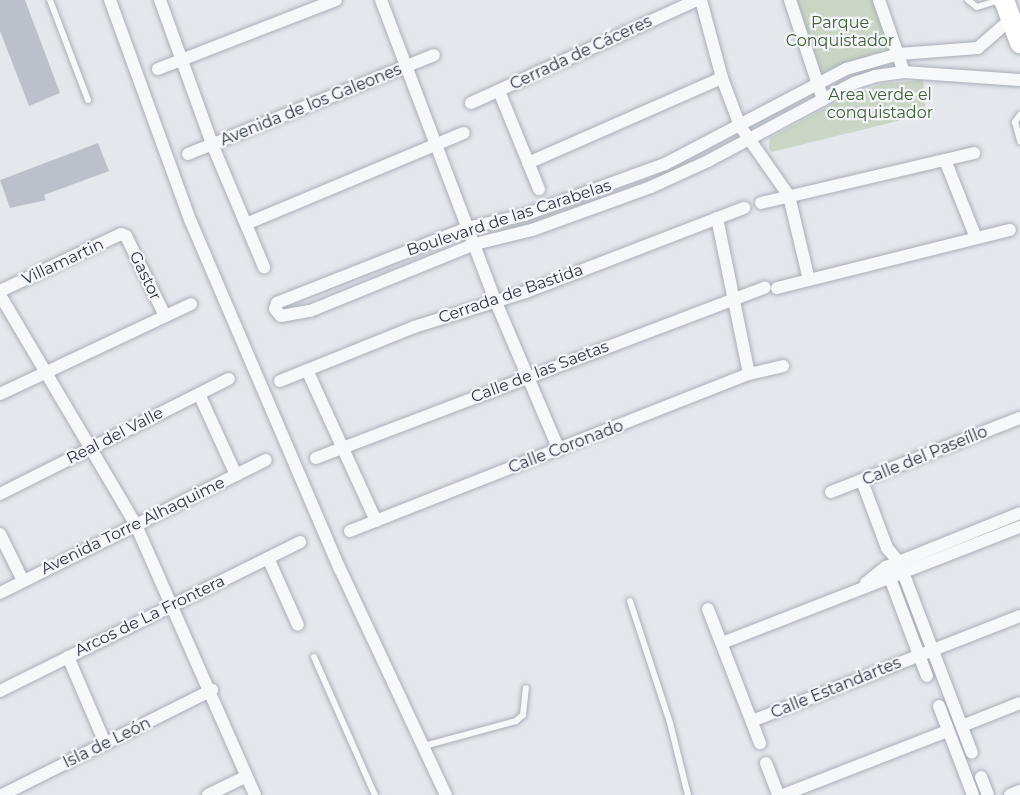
<!DOCTYPE html>
<html>
<head>
<meta charset="utf-8">
<style>
  body { margin:0 }
  #map { position:relative; width:1020px; height:795px; overflow:hidden; background:#e4e7ec; font-family:Montserrat,sans-serif }
  div>[style] { position:absolute }
  [style*='--x'] { left:calc(var(--x)*1px); top:calc(var(--y)*1px); width:calc(var(--w)*1px); rotate:calc(var(--a)*1deg) }
  .green>* { inset:0; background:#c9d6c5 }
  .building>* { inset:0; background:#bbc0ca }
  .roads { filter:drop-shadow(0 0 2px #a9aeb7) drop-shadow(0 0 2px #a9aeb7) }
  .service>* { height:6px; margin:-3px; padding:0 3px; transform-origin:3px; border-radius:3px; background:#f7f8fa }
  .minor>* { height:12px; margin:-6px; padding:0 6px; transform-origin:6px; border-radius:6px; background:#f7f8fa }
  .primary>* { height:20px; margin:-10px; padding:0 10px; transform-origin:10px; border-radius:10px; background:#fff }
  span { translate:-50% -50%; white-space:nowrap; text-align:center; line-height:1.15; -webkit-text-stroke:4.5px #f4f6f9; paint-order:stroke }
  .park-label { font-size:16px; color:#3f6138 }
  .street-label { font-size:16px; color:#2b3445 }
</style>
</head>
<body>
<div id="map">
  <div class="green">
    <div style="clip-path:polygon(797px 0,872px 0,890px 48px,819px 74px)"></div>
    <div style="clip-path:polygon(923px 80px,926px 114px,772px 152px,769px 149px,770px 138px,848px 96px,881px 84px)"></div>
  </div>
  <div class="building">
    <div style="clip-path:polygon(0 0,25px 0,60px 93px,29px 106px,0 31px)"></div>
    <div style="clip-path:polygon(98px 143px,109px 171px,44px 195px,46px 200px,10px 208px,0 180px)"></div>
  </div>
  <div class="roads">
    <div class="service">
      <div style="--x:50;--y:0;--w:107;--a:69.2"></div>
      <div style="--x:968;--y:0;--w:11;--a:38"></div>
      <div style="--x:977;--y:7;--w:24;--a:-17"></div>
      <div style="--x:1020;--y:115;--w:9;--a:126"></div>
      <div style="--x:1015;--y:122;--w:20;--a:75"></div>
      <div style="--x:630;--y:601;--w:128;--a:71.8"></div>
      <div style="--x:670;--y:723;--w:74;--a:76"></div>
      <div style="--x:314;--y:657;--w:151;--a:66.2"></div>
      <div style="--x:424;--y:746;--w:95;--a:-15.2"></div>
      <div style="--x:516;--y:721;--w:9;--a:-41"></div>
      <div style="--x:523;--y:715;--w:27;--a:-84"></div>
    </div>
    <div class="minor">
      <div style="--x:110;--y:0;--w:236;--a:70"></div>
      <div style="--x:191;--y:222;--w:378;--a:66.8"></div>
      <div style="--x:340;--y:569;--w:250;--a:64.9"></div>
      <div style="--x:160;--y:0;--w:153;--a:70.1"></div>
      <div style="--x:212;--y:144;--w:134;--a:67.1"></div>
      <div style="--x:381;--y:0;--w:321;--a:69.2"></div>
      <div style="--x:495;--y:300;--w:163;--a:66.9"></div>
      <div style="--x:701;--y:0;--w:81;--a:74.9"></div>
      <div style="--x:722;--y:78;--w:51;--a:69.4"></div>
      <div style="--x:740;--y:126;--w:85;--a:55"></div>
      <div style="--x:789;--y:196;--w:86;--a:76.6"></div>
      <div style="--x:790;--y:0;--w:105;--a:71.7"></div>
      <div style="--x:879;--y:0;--w:76;--a:70.9"></div>
      <div style="--x:1011;--y:19;--w:44;--a:138.7"></div>
      <div style="--x:978;--y:48;--w:79;--a:175.7"></div>
      <div style="--x:899;--y:54;--w:55;--a:164.2"></div>
      <div style="--x:846;--y:69;--w:204;--a:152.3"></div>
      <div style="--x:665;--y:164;--w:149;--a:160"></div>
      <div style="--x:525;--y:215;--w:59;--a:167.4"></div>
      <div style="--x:467;--y:228;--w:204;--a:158.5"></div>
      <div style="--x:277;--y:303;--w:6;--a:108"></div>
      <div style="--x:275;--y:309;--w:9;--a:49"></div>
      <div style="--x:281;--y:316;--w:29;--a:-10"></div>
      <div style="--x:310;--y:311;--w:178;--a:-22.1"></div>
      <div style="--x:475;--y:244;--w:59;--a:-13.8"></div>
      <div style="--x:532;--y:230;--w:127;--a:-19.9"></div>
      <div style="--x:651;--y:187;--w:63;--a:-24.5"></div>
      <div style="--x:708;--y:161;--w:166;--a:-28.1"></div>
      <div style="--x:854;--y:83;--w:22;--a:-18"></div>
      <div style="--x:875;--y:76;--w:29;--a:-8"></div>
      <div style="--x:904;--y:72;--w:116;--a:3.9"></div>
      <div style="--x:158;--y:69;--w:191;--a:-21.2"></div>
      <div style="--x:499;--y:91;--w:106;--a:67.8"></div>
      <div style="--x:471;--y:103;--w:248;--a:-24.5"></div>
      <div style="--x:188;--y:154;--w:265;--a:-21.9"></div>
      <div style="--x:945;--y:160;--w:84;--a:68.3"></div>
      <div style="--x:528;--y:163;--w:212;--a:-23.7"></div>
      <div style="--x:761;--y:203;--w:219;--a:-13.2"></div>
      <div style="--x:717;--y:218;--w:159;--a:78.4"></div>
      <div style="--x:246;--y:224;--w:236;--a:-22.7"></div>
      <div style="--x:777;--y:288;--w:240;--a:-14"></div>
      <div style="--x:0;--y:291;--w:134;--a:-25.2"></div>
      <div style="--x:121;--y:234;--w:5;--a:22"></div>
      <div style="--x:126;--y:236;--w:89;--a:64"></div>
      <div style="--x:0;--y:295;--w:265;--a:59.4"></div>
      <div style="--x:135;--y:523;--w:297;--a:66.2"></div>
      <div style="--x:307;--y:370;--w:166;--a:65.4"></div>
      <div style="--x:280;--y:381;--w:144;--a:-21.9"></div>
      <div style="--x:414;--y:327;--w:117;--a:-17.4"></div>
      <div style="--x:526;--y:292;--w:234;--a:-21.1"></div>
      <div style="--x:0;--y:394;--w:211;--a:-25.2"></div>
      <div style="--x:199;--y:394;--w:89;--a:65.4"></div>
      <div style="--x:316;--y:458;--w:480;--a:-20.8"></div>
      <div style="--x:862;--y:481;--w:72;--a:69.5"></div>
      <div style="--x:887;--y:548;--w:18;--a:49"></div>
      <div style="--x:899;--y:562;--w:204;--a:69.1"></div>
      <div style="--x:831;--y:492;--w:203;--a:-21.4"></div>
      <div style="--x:0;--y:494;--w:256;--a:-26.7"></div>
      <div style="--x:350;--y:531;--w:429;--a:-21.5"></div>
      <div style="--x:749;--y:374;--w:35;--a:-13"></div>
      <div style="--x:0;--y:534;--w:52;--a:63.9"></div>
      <div style="--x:268;--y:558;--w:73;--a:65.9"></div>
      <div style="--x:888;--y:573;--w:110;--a:69.3"></div>
      <div style="--x:866;--y:583;--w:26;--a:-39"></div>
      <div style="--x:886;--y:567;--w:144;--a:-21.9"></div>
      <div style="--x:0;--y:593;--w:297;--a:-26.6"></div>
      <div style="--x:708;--y:609;--w:144;--a:68.8"></div>
      <div style="--x:722;--y:643;--w:320;--a:-21.3"></div>
      <div style="--x:68;--y:657;--w:94;--a:66.7"></div>
      <div style="--x:0;--y:691;--w:335;--a:-26.4"></div>
      <div style="--x:939;--y:706;--w:95;--a:69.1"></div>
      <div style="--x:752;--y:721;--w:288;--a:-21.4"></div>
      <div style="--x:962;--y:726;--w:62;--a:-21.6"></div>
      <div style="--x:766;--y:763;--w:34;--a:69"></div>
      <div style="--x:981;--y:777;--w:19;--a:69"></div>
      <div style="--x:2;--y:795;--w:235;--a:-26.6"></div>
      <div style="--x:208;--y:795;--w:43;--a:-26"></div>
      <div style="--x:783;--y:795;--w:176;--a:-21.3"></div>
      <div style="--x:1010;--y:795;--w:11;--a:-22"></div>
    </div>
    <div class="primary">
      <div style="--x:1004;--y:0;--w:46;--a:69.6"></div>
    </div>
  </div>
  <div class="park-label">
    <span style="left:840px;top:32px">Parque<br>Conquistador</span>
    <span style="left:880px;top:104px">Area verde el<br>conquistador</span>
  </div>
  <div class="street-label">
    <span style="left:581px;top:53px;rotate:-25deg">Cerrada de Cáceres</span>
    <span style="left:311px;top:105px;rotate:-22deg">Avenida de los Galeones</span>
    <span style="left:509px;top:218px;rotate:-18deg">Boulevard de las Carabelas</span>
    <span style="left:63px;top:262px;rotate:-25deg">Villamartin</span>
    <span style="left:145px;top:276px;rotate:64deg">Gastor</span>
    <span style="left:511px;top:294px;rotate:-19deg">Cerrada de Bastida</span>
    <span style="left:540px;top:372px;rotate:-21deg">Calle de las Saetas</span>
    <span style="left:115px;top:436px;rotate:-27deg">Real del Valle</span>
    <span style="left:566px;top:447px;rotate:-21deg">Calle Coronado</span>
    <span style="left:925px;top:456px;rotate:-22deg">Calle del Paseíllo</span>
    <span style="left:133px;top:526px;rotate:-26deg">Avenida Torre Alhaquime</span>
    <span style="left:150px;top:616px;rotate:-26deg">Arcos de La Frontera</span>
    <span style="left:836px;top:688px;rotate:-22deg">Calle Estandartes</span>
    <span style="left:107px;top:743px;rotate:-26deg">Isla de León</span>
  </div>
</div>
</body>
</html>
